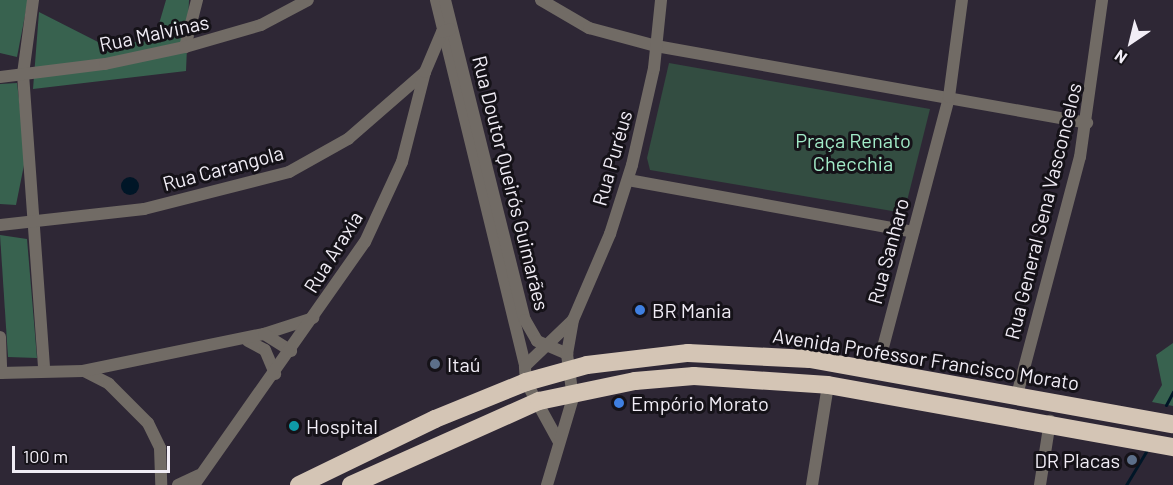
<!DOCTYPE html>
<html>
<head>
<meta charset="utf-8">
<style>
  body { margin:0 }
  #map { position:relative; width:1173px; height:485px; overflow:hidden; background:#2e2735; font-family:Barlow,sans-serif }
  div>[style] { position:absolute }
  [style*='--x'] { left:calc(var(--x)*1px); top:calc(var(--y)*1px); width:calc(var(--w)*1px); rotate:calc(var(--a)*1deg) }
  .green>* { inset:0; background:#334d41 }
  .forest>* { inset:0; background:#38624f }
  .water>* { inset:0; background:#001627 }
  .round { border-radius:50% }
  .stream>* { height:3px; margin:-1.5px; padding:0 1.5px; transform-origin:1.5px; border-radius:1.5px; background:#001627 }
  .minor>* { height:12px; margin:-6px; padding:0 6px; transform-origin:6px; border-radius:6px; background:#716b65 }
  .highway>* { height:18px; margin:-9px; padding:0 9px; transform-origin:9px; border-radius:9px; background:#d4c5b5 }
  .dots>* { width:16px; height:16px; translate:-50% -50%; box-sizing:border-box; border:3px solid #151218; border-radius:50% }
  span { translate:-50% -50%; white-space:nowrap; text-align:center; line-height:1.15; -webkit-text-stroke:6px #151218; paint-order:stroke }
  .street-label { font-size:20px; color:#f1edf6 }
  .park-label { font-size:20px; color:#a2ebc8 }
  .poi-label { font-size:20px; color:#f1edf6 }
  .left { translate:0 -50%; text-align:left }
  .right { translate:-100% -50%; text-align:right }
  .north { position:absolute; left:1101px; top:12px; width:60px; height:60px; -webkit-text-stroke:4px #151218; paint-order:stroke; rotate:215deg; font-size:16px; font-weight:700; line-height:24px; text-align:center; color:#f1edf6 }
  .north::after { content:''; display:block; margin:auto; width:21px; height:27px; background:#f1edf6; clip-path:polygon(50% 0,100% 100%,50% 72%,0 100%) }
  .scale { position:absolute; left:12px; top:446px; width:158px; height:27px; box-sizing:border-box; border:3px solid #f1edf6; border-top:0; padding-left:8px; font-size:18px; line-height:21px; white-space:nowrap; color:#f1edf6; -webkit-text-stroke:4px #151218; paint-order:stroke }
</style>
</head>
<body>
<div id="map">
  <div class="green">
    <div style="clip-path:polygon(669px 63px,930px 109px,904px 213px,650px 170px,647px 158px)"></div>
  </div>
  <div class="forest">
    <div style="clip-path:polygon(0 0,28px 0,17px 57px,0 53px)"></div>
    <div style="clip-path:polygon(166px 0,189px 0,186px 71px,33px 89px,39px 12px,102px 44px,154px 41px)"></div>
    <div style="clip-path:polygon(17px 83px,26px 155px,16px 205px,0 204px,0 84px)"></div>
    <div style="clip-path:polygon(0 235px,27px 239px,37px 358px,8px 357px)"></div>
    <div style="clip-path:polygon(1173px 343px,1173px 406px,1152px 402px,1162px 385px,1156px 355px)"></div>
  </div>
  <div class="water">
    <div class="round" style="left:121px;top:177px;width:18px;height:18px"></div>
  </div>
  <div class="stream">
    <div style="--x:1166;--y:405;--w:15;--a:-62"></div>
    <div style="--x:1126;--y:485;--w:39;--a:-59"></div>
  </div>
  <div class="minor">
    <div style="--x:33;--y:0;--w:75;--a:97.7"></div>
    <div style="--x:23;--y:74;--w:297;--a:85.9"></div>
    <div style="--x:436;--y:0;--w:377;--a:76.3"></div>
    <div style="--x:445;--y:0;--w:330;--a:76"></div>
    <div style="--x:525;--y:320;--w:24;--a:60"></div>
    <div style="--x:537;--y:341;--w:33;--a:23"></div>
    <div style="--x:541;--y:0;--w:56;--a:30.3"></div>
    <div style="--x:589;--y:28;--w:69;--a:15"></div>
    <div style="--x:656;--y:46;--w:438;--a:10.1"></div>
    <div style="--x:185;--y:47;--w:49;--a:-75.7"></div>
    <div style="--x:0;--y:77;--w:106;--a:-7.1"></div>
    <div style="--x:105;--y:64;--w:82;--a:-12"></div>
    <div style="--x:185;--y:47;--w:79;--a:-16.1"></div>
    <div style="--x:261;--y:25;--w:53;--a:-28"></div>
    <div style="--x:628;--y:180;--w:290;--a:10.3"></div>
    <div style="--x:0;--y:225;--w:145;--a:-6.3"></div>
    <div style="--x:144;--y:209;--w:150;--a:-14.3"></div>
    <div style="--x:289;--y:172;--w:68;--a:-29.2"></div>
    <div style="--x:348;--y:139;--w:102;--a:-41"></div>
    <div style="--x:264;--y:334;--w:52;--a:-18.1"></div>
    <div style="--x:0;--y:337;--w:36;--a:88"></div>
    <div style="--x:248;--y:341;--w:19;--a:28"></div>
    <div style="--x:265;--y:350;--w:26;--a:67"></div>
    <div style="--x:877;--y:370;--w:282;--a:-75.2"></div>
    <div style="--x:949;--y:97;--w:98;--a:-82.4"></div>
    <div style="--x:84;--y:371;--w:28;--a:27"></div>
    <div style="--x:109;--y:384;--w:55;--a:45"></div>
    <div style="--x:148;--y:423;--w:28;--a:64"></div>
    <div style="--x:160;--y:448;--w:37;--a:88"></div>
    <div style="--x:0;--y:373;--w:83;--a:-1.4"></div>
    <div style="--x:83;--y:371;--w:185;--a:-11.6"></div>
    <div style="--x:264;--y:334;--w:32;--a:32"></div>
    <div style="--x:1017;--y:395;--w:246;--a:-75.2"></div>
    <div style="--x:1080;--y:157;--w:159;--a:-82"></div>
    <div style="--x:559;--y:442;--w:68;--a:-118.8"></div>
    <div style="--x:526;--y:382;--w:16;--a:-94"></div>
    <div style="--x:525;--y:366;--w:65;--a:-43.8"></div>
    <div style="--x:178;--y:485;--w:23;--a:-25"></div>
    <div style="--x:194;--y:485;--w:297;--a:-54.9"></div>
    <div style="--x:365;--y:242;--w:88;--a:-65.2"></div>
    <div style="--x:402;--y:162;--w:93;--a:-75.7"></div>
    <div style="--x:425;--y:72;--w:43;--a:-67"></div>
    <div style="--x:442;--y:32;--w:9;--a:-18"></div>
    <div style="--x:547;--y:485;--w:91;--a:-73.4"></div>
    <div style="--x:573;--y:398;--w:44;--a:-97.8"></div>
    <div style="--x:567;--y:354;--w:35;--a:-80"></div>
    <div style="--x:573;--y:320;--w:94;--a:-66.7"></div>
    <div style="--x:610;--y:234;--w:72;--a:-72.3"></div>
    <div style="--x:632;--y:165;--w:99;--a:-77.2"></div>
    <div style="--x:654;--y:68;--w:68;--a:-84.1"></div>
    <div style="--x:812;--y:485;--w:101;--a:-80.9"></div>
    <div style="--x:1040;--y:485;--w:65;--a:-81.1"></div>
  </div>
  <div class="highway">
    <div style="--x:299;--y:485;--w:151;--a:-25.9"></div>
    <div style="--x:435;--y:419;--w:98;--a:-22.1"></div>
    <div style="--x:526;--y:382;--w:63;--a:-15.6"></div>
    <div style="--x:587;--y:365;--w:102;--a:-6.8"></div>
    <div style="--x:688;--y:353;--w:122;--a:2.8"></div>
    <div style="--x:810;--y:359;--w:369;--a:10.2"></div>
    <div style="--x:351;--y:485;--w:206;--a:-24.1"></div>
    <div style="--x:539;--y:401;--w:98;--a:-11.8"></div>
    <div style="--x:635;--y:381;--w:59;--a:-4.8"></div>
    <div style="--x:694;--y:376;--w:134;--a:3.8"></div>
    <div style="--x:828;--y:385;--w:351;--a:10.2"></div>
  </div>
  <div class="dots">
    <div style="left:640px;top:310px;background:#3f7fe0"></div>
    <div style="left:435px;top:364px;background:#5c6f8a"></div>
    <div style="left:619px;top:403px;background:#3f7fe0"></div>
    <div style="left:294px;top:426px;background:#0f9aa8"></div>
    <div style="left:1132px;top:460px;background:#5c6f8a"></div>
  </div>
  <div class="street-label">
    <span style="left:154px;top:33px;rotate:-12deg">Rua Malvinas</span>
    <span style="left:612px;top:158px;rotate:-74deg">Rua Puréus</span>
    <span style="left:223px;top:168px;rotate:-15deg">Rua Carangola</span>
    <span style="left:511px;top:183px;rotate:76deg">Rua Doutor Queirós Guimarães</span>
    <span style="left:1043px;top:211px;rotate:-76deg">Rua General Sena Vasconcelos</span>
    <span style="left:888px;top:251px;rotate:-75deg">Rua Sanharo</span>
    <span style="left:333px;top:252px;rotate:-58deg">Rua Araxia</span>
    <span style="left:926px;top:359px;rotate:9deg">Avenida Professor Francisco Morato</span>
  </div>
  <div class="park-label">
    <span style="left:853px;top:152px">Praça Renato<br>Checchia</span>
  </div>
  <div class="poi-label">
    <span class="left" style="left:652px;top:310px">BR Mania</span>
    <span class="left" style="left:447px;top:364px">Itaú</span>
    <span class="left" style="left:631px;top:403px">Empório Morato</span>
    <span class="left" style="left:306px;top:426px">Hospital</span>
    <span class="right" style="left:1120px;top:460px">DR Placas</span>
  </div>
  <div class="north">N</div>
  <div class="scale">100 m</div>
</div>
</body>
</html>
